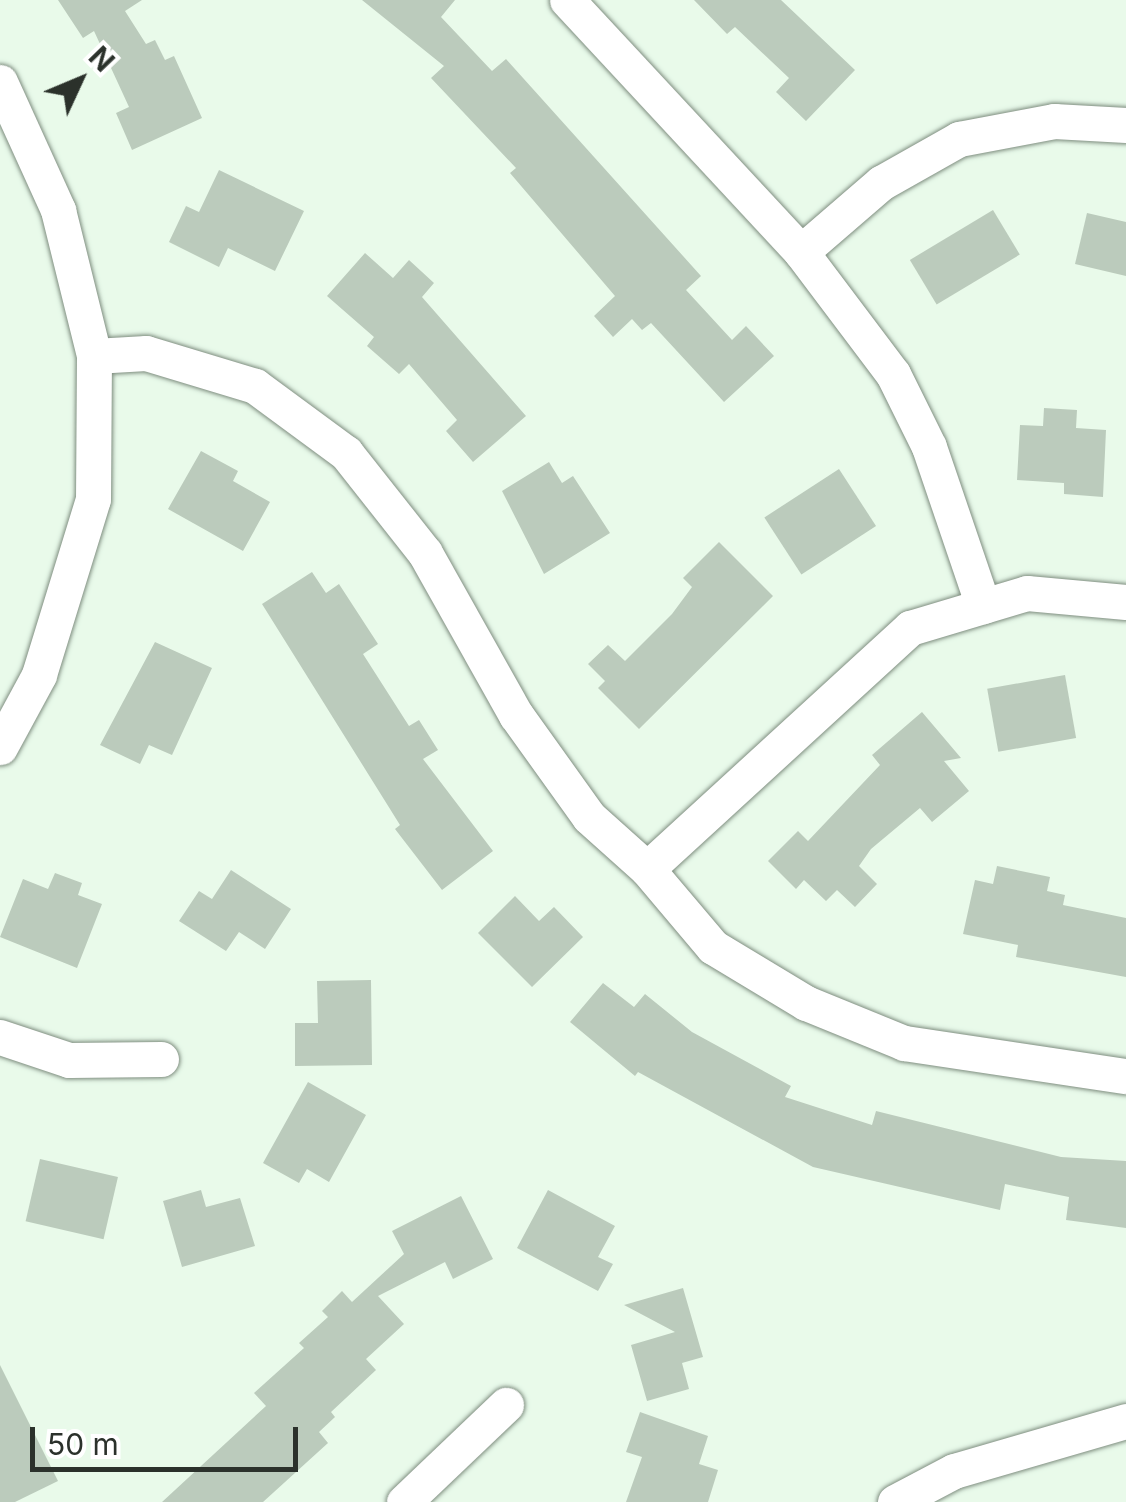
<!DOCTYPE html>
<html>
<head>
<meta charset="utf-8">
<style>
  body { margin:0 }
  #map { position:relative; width:1126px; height:1502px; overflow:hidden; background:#e9faea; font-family:Inter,sans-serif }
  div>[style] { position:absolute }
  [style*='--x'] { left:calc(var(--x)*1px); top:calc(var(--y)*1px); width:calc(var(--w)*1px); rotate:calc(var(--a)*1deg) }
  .building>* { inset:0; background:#bbcbbc; transform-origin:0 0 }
  .roads { filter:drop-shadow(0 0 2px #7f8e80) drop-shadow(0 0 2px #7f8e80) }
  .street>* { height:35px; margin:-17.5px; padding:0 17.5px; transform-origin:17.5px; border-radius:17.5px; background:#fff }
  span { translate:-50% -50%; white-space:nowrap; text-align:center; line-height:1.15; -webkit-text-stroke:8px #fff; paint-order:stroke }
  .north { position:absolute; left:30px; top:30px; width:100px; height:100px; -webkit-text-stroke:8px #fff; paint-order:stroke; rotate:46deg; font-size:28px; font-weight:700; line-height:40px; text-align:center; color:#2b312b }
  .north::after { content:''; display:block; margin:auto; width:35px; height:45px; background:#2b312b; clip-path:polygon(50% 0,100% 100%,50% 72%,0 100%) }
  .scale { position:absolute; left:30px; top:1427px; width:268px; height:45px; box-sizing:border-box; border:5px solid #2b312b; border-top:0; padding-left:12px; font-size:30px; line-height:35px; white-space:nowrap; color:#2b312b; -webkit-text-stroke:8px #fff; paint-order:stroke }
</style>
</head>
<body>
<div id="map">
  <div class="building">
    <div style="clip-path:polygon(58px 0,142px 0,125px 11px,146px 44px,155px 40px,165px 60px,174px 56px,202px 118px,132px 150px,116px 113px,129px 107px,94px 31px,83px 38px)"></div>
    <div style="clip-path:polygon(362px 0,455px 0,441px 17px,492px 71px,506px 59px,701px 276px,686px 290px,732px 340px,746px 326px,774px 356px,724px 402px,651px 323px,642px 330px,632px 319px,613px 337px,594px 316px,615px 296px,510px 173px,516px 168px,431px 78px,444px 66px)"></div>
    <div style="clip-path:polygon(694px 0,781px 0,855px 70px,806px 121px,776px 92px,789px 78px,735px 27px,727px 34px)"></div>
    <div style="clip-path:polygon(219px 170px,304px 211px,275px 271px,228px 248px,219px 267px,169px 242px,186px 206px,199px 212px)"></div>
    <div style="left:993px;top:210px;width:52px;height:97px;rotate:59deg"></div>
    <div style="clip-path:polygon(1087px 213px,1126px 222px,1126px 276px,1075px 264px)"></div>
    <div style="clip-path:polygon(365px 253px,393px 278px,409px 260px,434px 283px,422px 297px,526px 416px,473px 462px,446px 431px,457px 420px,409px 364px,399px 374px,367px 346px,374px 337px,327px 296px)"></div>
    <div style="clip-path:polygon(1044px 408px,1077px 410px,1076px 428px,1106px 430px,1103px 497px,1064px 494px,1064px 483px,1017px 480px,1020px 425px,1043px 426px)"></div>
    <div style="clip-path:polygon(201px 451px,238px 471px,233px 481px,270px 502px,243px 551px,168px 509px)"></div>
    <div style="clip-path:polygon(549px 462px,562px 483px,573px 476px,610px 533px,544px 574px,502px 491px)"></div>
    <div style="left:839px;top:469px;width:68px;height:89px;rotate:57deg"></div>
    <div style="clip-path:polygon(719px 542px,773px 596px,639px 729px,598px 688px,605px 681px,588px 664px,608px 645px,625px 661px,672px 614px,692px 587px,683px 578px)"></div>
    <div style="clip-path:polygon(312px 572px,326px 593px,339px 584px,378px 644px,363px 654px,409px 726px,419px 720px,438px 750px,423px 759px,493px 851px,442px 890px,395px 829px,400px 825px,262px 604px)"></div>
    <div style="clip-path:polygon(155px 642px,212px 668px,172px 755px,149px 745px,140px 764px,100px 745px)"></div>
    <div style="left:1065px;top:675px;width:64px;height:79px;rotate:80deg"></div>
    <div style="clip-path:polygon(922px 712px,961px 758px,944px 761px,969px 791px,932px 822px,920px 808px,871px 849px,859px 866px,877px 884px,855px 907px,837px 890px,826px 901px,804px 880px,796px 889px,768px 861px,798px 831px,808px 841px,880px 765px,872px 755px)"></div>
    <div style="clip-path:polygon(997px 866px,1050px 877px,1047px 891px,1065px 895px,1063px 905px,1126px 918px,1126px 977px,1016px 957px,1018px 945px,963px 934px,975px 880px,993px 884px)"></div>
    <div style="clip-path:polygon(231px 870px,291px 909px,265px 949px,239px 932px,226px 951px,179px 921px,199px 891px,212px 899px)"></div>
    <div style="clip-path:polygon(55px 873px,82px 883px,78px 895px,102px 904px,77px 968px,0 937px,23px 879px,48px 889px)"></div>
    <div style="clip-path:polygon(515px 896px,539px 921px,554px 907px,583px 937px,532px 987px,478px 933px)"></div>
    <div style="clip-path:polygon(371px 980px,372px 1065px,295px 1066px,295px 1023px,318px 1023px,317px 981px)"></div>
    <div style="clip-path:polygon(603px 983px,634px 1007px,645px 994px,692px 1032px,791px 1086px,785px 1097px,872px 1125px,876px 1111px,1061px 1157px,1126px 1161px,1126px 1228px,1066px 1220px,1069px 1197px,1005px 1184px,1000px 1210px,813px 1167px,638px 1072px,635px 1076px,570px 1022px)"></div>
    <div style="clip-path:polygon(308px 1082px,366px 1115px,329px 1182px,307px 1169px,299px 1183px,263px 1163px)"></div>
    <div style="left:40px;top:1159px;width:80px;height:64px;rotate:13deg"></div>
    <div style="clip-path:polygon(201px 1190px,206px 1207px,240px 1198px,255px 1246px,182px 1267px,163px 1201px)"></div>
    <div style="clip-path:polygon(548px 1190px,615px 1226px,598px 1257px,613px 1264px,598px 1291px,517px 1248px)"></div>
    <div style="clip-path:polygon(461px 1196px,493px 1259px,453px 1279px,445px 1262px,378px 1296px,404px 1324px,366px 1359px,376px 1370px,331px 1412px,335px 1417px,319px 1432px,328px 1443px,263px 1502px,162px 1502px,266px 1406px,254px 1393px,304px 1348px,299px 1343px,328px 1317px,322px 1311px,342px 1291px,352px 1302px,404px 1254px,392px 1231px)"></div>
    <div style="clip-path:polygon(683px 1288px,703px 1357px,682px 1363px,689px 1389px,647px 1401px,631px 1345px,675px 1332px,624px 1305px)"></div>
    <div style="clip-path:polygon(0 1365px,58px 1481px,15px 1502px,0 1502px)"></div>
    <div style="clip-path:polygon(640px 1412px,708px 1436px,699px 1464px,718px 1470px,708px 1502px,626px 1502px,642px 1457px,626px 1452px)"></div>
  </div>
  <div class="roads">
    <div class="street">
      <div style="--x:567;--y:0;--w:344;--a:47.1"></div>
      <div style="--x:801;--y:252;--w:153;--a:53"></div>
      <div style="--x:893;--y:374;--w:81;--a:63.7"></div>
      <div style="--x:929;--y:447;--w:168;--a:71.2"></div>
      <div style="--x:0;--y:82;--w:141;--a:65.6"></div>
      <div style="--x:58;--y:210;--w:150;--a:76.1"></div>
      <div style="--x:94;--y:356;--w:143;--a:90.4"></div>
      <div style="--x:93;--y:499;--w:184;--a:107.1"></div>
      <div style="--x:39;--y:675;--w:82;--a:118.4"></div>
      <div style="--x:801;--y:252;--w:106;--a:-40.8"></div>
      <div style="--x:881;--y:183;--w:90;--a:-29.4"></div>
      <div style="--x:959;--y:139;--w:97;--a:-10.7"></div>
      <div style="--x:1054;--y:121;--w:72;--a:3.2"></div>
      <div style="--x:94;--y:356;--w:52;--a:-3.3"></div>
      <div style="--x:146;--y:353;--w:114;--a:16.8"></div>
      <div style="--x:255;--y:386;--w:113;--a:36.4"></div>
      <div style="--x:346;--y:453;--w:127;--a:51.7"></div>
      <div style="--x:425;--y:553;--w:186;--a:60.7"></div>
      <div style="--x:516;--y:715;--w:125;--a:54.4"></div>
      <div style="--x:589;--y:817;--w:78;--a:41.9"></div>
      <div style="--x:647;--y:869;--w:102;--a:49.8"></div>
      <div style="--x:713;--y:947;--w:109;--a:31.1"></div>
      <div style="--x:806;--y:1003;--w:106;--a:22.2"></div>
      <div style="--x:904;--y:1043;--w:224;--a:8.5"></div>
      <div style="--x:647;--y:869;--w:357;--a:-42.5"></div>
      <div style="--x:910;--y:628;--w:122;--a:-16.7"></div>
      <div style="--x:1027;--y:593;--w:99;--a:5.2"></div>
      <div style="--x:0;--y:1037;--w:73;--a:18.4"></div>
      <div style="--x:69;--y:1060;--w:92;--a:-0.6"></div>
      <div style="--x:404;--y:1502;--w:141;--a:-43.6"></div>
      <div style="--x:895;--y:1502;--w:67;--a:-27.7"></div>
      <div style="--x:954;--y:1471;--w:179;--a:-16.2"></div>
    </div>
  </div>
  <div class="north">N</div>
  <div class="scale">50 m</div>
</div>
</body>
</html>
